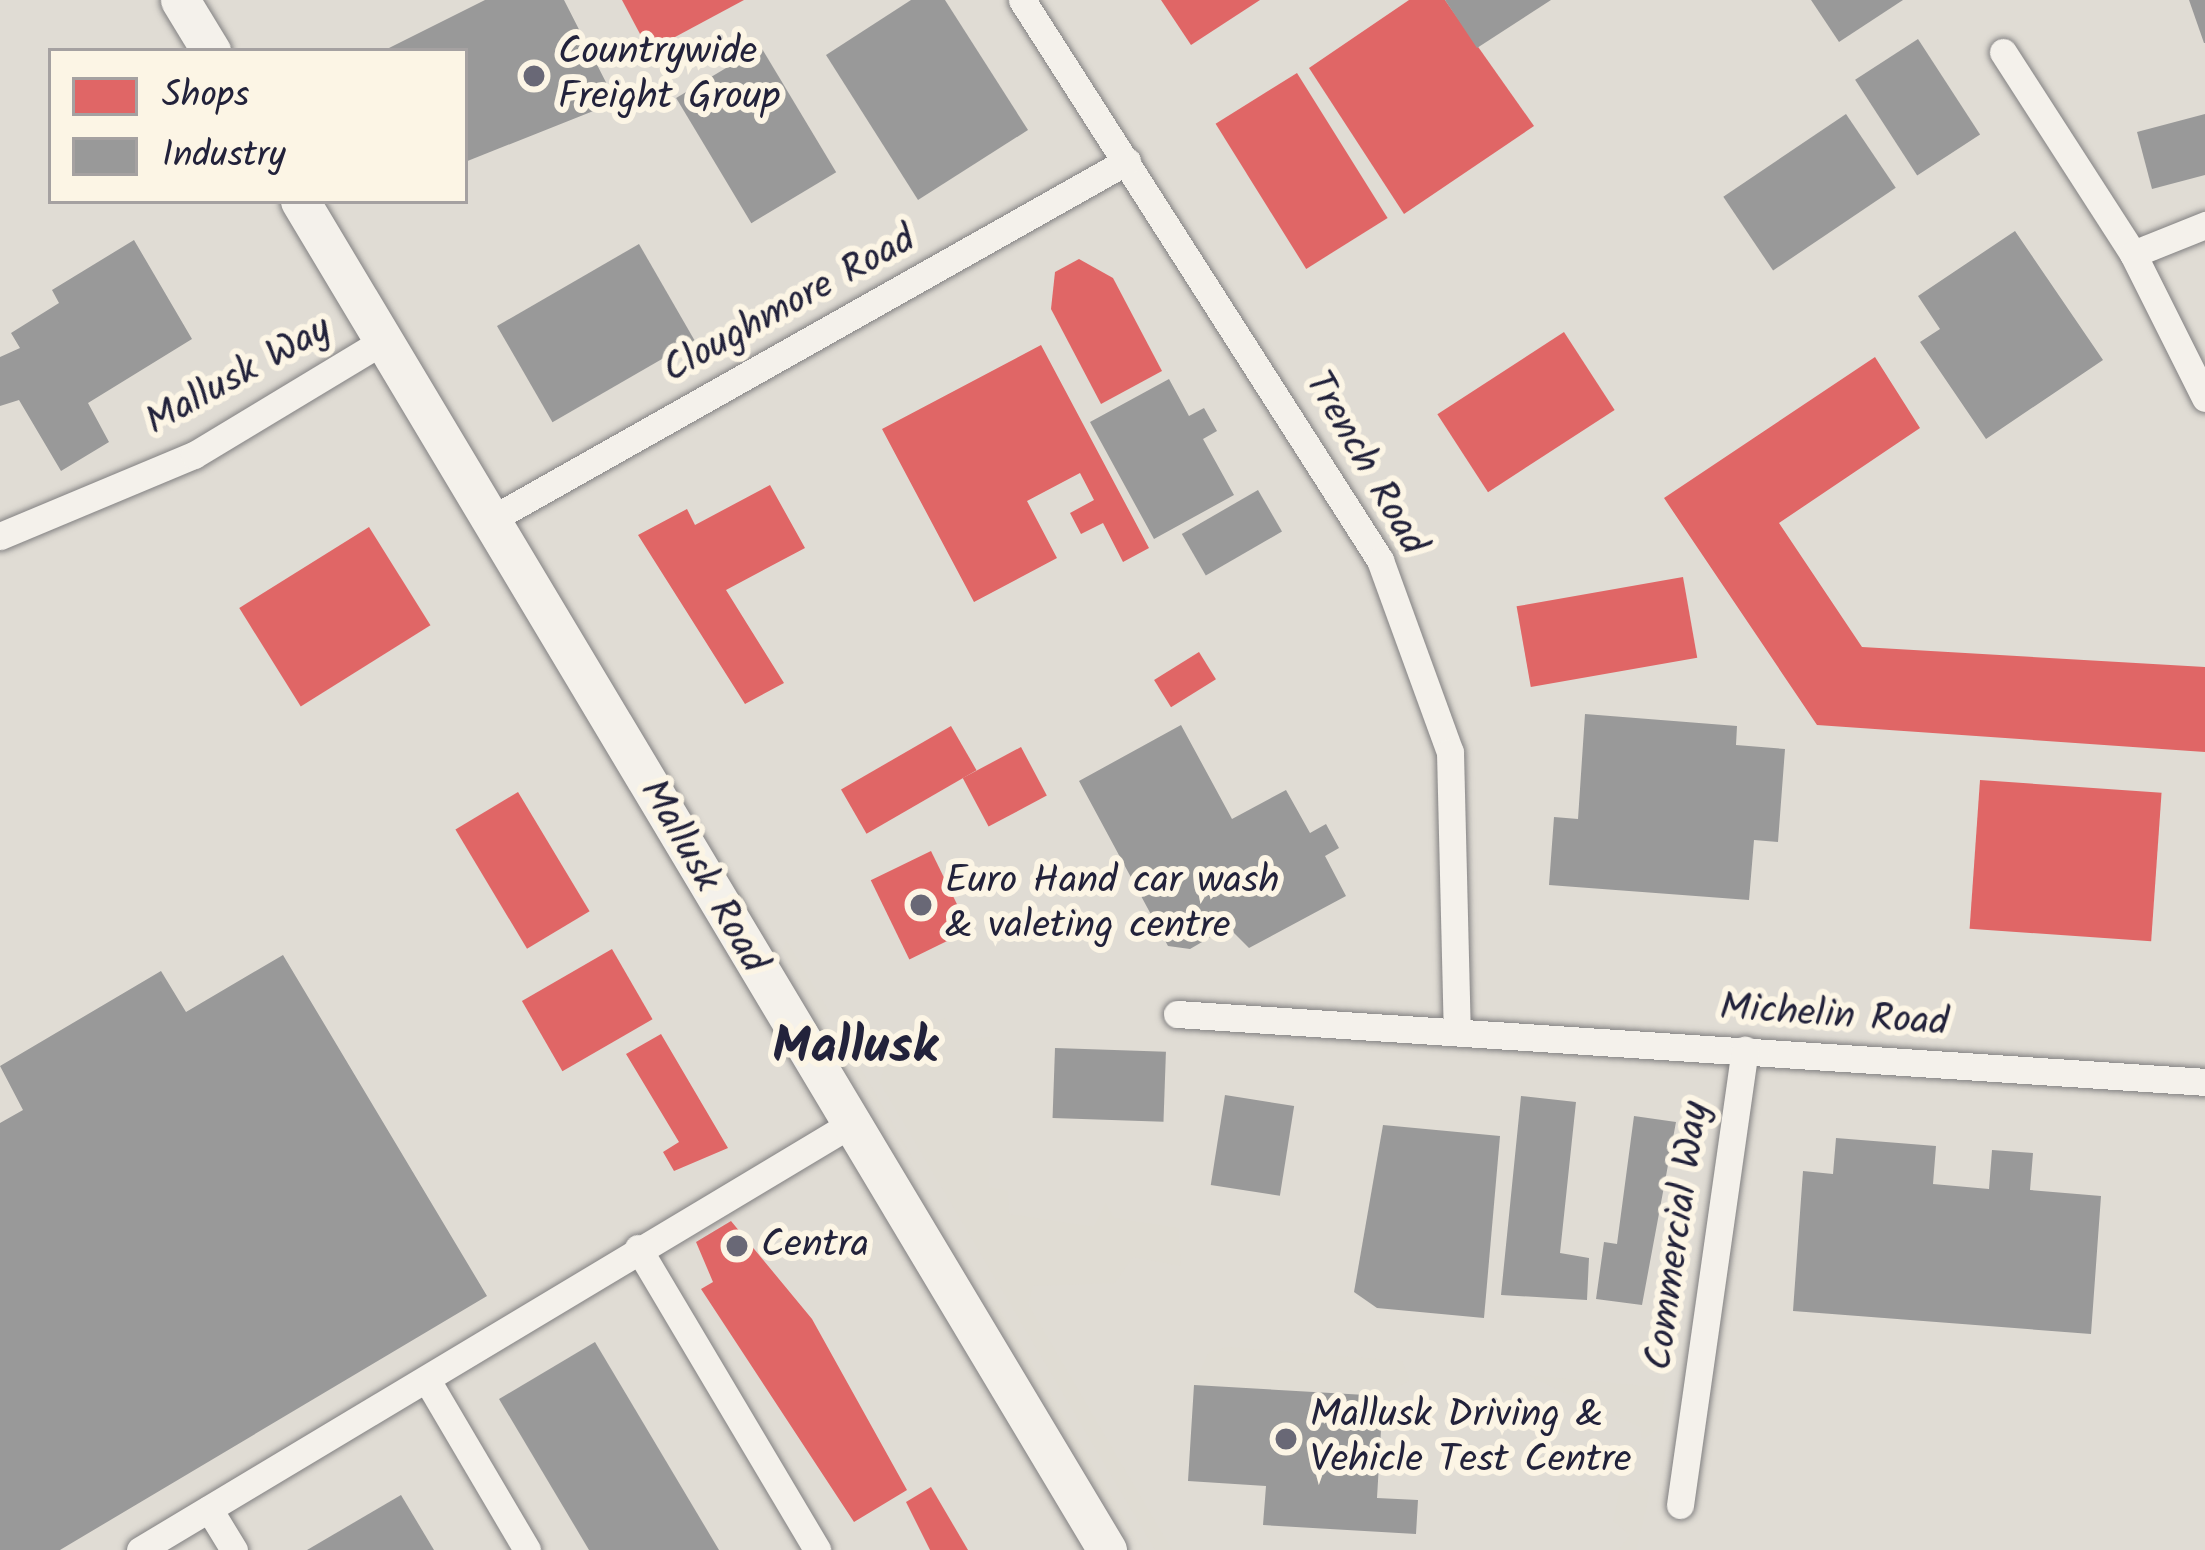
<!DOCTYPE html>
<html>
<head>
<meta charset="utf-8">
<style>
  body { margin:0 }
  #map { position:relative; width:2205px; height:1550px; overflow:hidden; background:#eeebe3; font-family:Kalam,sans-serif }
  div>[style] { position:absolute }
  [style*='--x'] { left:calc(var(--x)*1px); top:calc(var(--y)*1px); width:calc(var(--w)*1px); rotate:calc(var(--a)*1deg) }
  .built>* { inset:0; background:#e0dcd4 }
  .green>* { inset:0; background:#e0dcd3 }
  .shops>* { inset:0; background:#e06666; transform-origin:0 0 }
  .industry>* { inset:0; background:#999; transform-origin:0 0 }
  .roads { filter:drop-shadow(0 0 3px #828182) drop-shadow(0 0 3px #828182) }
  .street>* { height:27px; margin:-13.5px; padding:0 13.5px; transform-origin:13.5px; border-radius:13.5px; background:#f4f1eb }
  .secondary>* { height:39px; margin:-19.5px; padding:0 19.5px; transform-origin:19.5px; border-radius:19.5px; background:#f4f1eb }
  .dots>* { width:33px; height:33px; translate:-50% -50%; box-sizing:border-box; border:6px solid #fcf5e5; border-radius:50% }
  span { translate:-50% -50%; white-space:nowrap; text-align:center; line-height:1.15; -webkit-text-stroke:12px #fcf5e5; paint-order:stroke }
  .poi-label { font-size:39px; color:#22223b }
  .left { translate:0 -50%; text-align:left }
  .street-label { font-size:39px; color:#22223b }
  .district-label { font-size:51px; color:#22223b; font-weight:700 }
  .legend { position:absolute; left:48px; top:48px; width:420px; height:156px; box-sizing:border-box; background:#fcf5e5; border:3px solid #a5a1a1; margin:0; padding:15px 21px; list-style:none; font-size:36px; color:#22223b }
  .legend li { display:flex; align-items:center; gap:24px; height:60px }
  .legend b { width:60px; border:3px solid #a5a1a1 }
</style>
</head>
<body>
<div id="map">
  <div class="built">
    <div style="clip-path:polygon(evenodd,0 0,2205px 0,2205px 1550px,0 1550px,0 0,51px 51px,465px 51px,465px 201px,51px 201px,51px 51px)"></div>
  </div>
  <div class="green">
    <div style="clip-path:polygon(786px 940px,830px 1013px,820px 1022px,782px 952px)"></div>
    <div style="clip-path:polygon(946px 1018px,952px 1040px,990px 1037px,989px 1187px,1008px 1191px,1009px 1214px,1094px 1227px,1106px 1203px,1114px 1218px,1178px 1228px,1181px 1266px,1133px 1257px,1115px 1283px,1033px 1286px,1028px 1304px,1172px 1550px,1155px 1550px,880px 1083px,892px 1037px)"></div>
    <div style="clip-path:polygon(837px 1027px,920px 1171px,827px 1033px)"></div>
    <div style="clip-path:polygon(998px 1305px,1144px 1550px,1099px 1493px,989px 1308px)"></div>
    <div style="clip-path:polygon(1228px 1347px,1402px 1361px,1410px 1380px,1383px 1396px,1192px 1387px,1209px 1352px)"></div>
    <div style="clip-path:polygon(1526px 1375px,1666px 1388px,1660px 1427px,1642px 1441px,1640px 1427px)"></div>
    <div style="clip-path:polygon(1632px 1480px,1649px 1492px,1645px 1514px,1637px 1550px,1618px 1550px,1630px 1535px,1613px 1521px,1619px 1493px)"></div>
  </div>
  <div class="shops">
    <div style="clip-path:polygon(622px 0,744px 0,649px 51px)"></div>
    <div style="clip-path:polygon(1161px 0,1260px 0,1191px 45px)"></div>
    <div style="clip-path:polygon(1409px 0,1445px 0,1534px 126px,1404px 214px,1309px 68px)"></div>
    <div style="left:1297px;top:73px;width:171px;height:96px;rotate:58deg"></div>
    <div style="clip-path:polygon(1079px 259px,1113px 278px,1162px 371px,1101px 404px,1051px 309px,1055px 272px)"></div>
    <div style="left:1564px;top:332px;width:93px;height:151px;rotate:57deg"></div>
    <div style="clip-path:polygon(1041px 345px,1149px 548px,1123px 562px,1103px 523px,1081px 534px,1070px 513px,1094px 500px,1080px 473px,1027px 501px,1057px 558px,974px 602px,882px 429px)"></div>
    <div style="clip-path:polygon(1875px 357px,1920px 428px,1779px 523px,1862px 647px,2205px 667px,2205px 752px,1817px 725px,1664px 498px)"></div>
    <div style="clip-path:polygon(770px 485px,805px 548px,726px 590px,784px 683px,745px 704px,638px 535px,687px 509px,695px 525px)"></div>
    <div style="left:369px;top:527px;width:116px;height:153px;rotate:58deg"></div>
    <div style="left:1683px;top:577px;width:82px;height:169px;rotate:80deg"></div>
    <div style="left:1199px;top:652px;width:32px;height:53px;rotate:58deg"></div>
    <div style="left:951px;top:726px;width:51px;height:127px;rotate:60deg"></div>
    <div style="left:1021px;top:747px;width:55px;height:66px;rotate:62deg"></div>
    <div style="left:1980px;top:780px;width:182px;height:149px;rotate:4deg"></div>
    <div style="left:518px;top:792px;width:139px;height:73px;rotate:59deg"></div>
    <div style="left:931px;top:851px;width:88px;height:67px;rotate:64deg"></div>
    <div style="left:612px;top:949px;width:81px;height:104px;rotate:60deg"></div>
    <div style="clip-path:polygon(661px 1034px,728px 1148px,674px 1171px,663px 1152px,679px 1142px,626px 1054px)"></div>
    <div style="clip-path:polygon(731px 1221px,812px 1319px,907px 1490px,854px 1522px,701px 1289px,713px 1282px,696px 1242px)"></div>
    <div style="clip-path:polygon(931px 1487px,968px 1550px,930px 1550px,906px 1502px)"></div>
  </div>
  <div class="industry">
    <div style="clip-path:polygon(485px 0,564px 0,616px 102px,465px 162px,465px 51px,383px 51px)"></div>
    <div style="clip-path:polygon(911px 0,945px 0,1028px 130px,918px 200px,826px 55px)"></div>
    <div style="clip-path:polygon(1445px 0,1551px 0,1477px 48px)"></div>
    <div style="clip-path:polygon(1811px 0,1903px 0,1839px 42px)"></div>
    <div style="clip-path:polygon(2189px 0,2205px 0,2205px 43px,2204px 43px)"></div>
    <div style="left:1918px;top:39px;width:114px;height:75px;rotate:57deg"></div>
    <div style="left:761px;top:47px;width:146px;height:99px;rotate:59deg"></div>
    <div style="left:1846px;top:114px;width:89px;height:148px;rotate:56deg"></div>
    <div style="clip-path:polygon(2205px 114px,2205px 175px,2152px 189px,2137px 132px)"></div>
    <div style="clip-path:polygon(2015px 231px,2103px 360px,1986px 439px,1920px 342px,1940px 329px,1918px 296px)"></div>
    <div style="clip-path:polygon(134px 240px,192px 339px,88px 403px,109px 442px,61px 471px,19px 400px,0 406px,0 357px,20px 348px,11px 333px,59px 303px,52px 290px)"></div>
    <div style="left:639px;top:244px;width:111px;height:164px;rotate:60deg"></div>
    <div style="clip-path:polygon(1169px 379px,1189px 416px,1204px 408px,1217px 431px,1203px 439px,1234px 495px,1154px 539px,1090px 422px)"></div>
    <div style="left:1258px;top:490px;width:48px;height:88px;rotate:60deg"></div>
    <div style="clip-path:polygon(1585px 714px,1737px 726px,1736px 745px,1785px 749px,1778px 842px,1754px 840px,1749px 900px,1549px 885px,1554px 817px,1578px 819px)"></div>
    <div style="clip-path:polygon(1181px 725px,1232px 819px,1286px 790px,1310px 833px,1326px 824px,1339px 848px,1325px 856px,1346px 896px,1249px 948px,1228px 927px,1190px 949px,1168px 946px,1079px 781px)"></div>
    <div style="clip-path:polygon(283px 955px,487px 1296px,60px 1550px,0 1550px,0 1123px,23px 1110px,0 1066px,161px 971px,186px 1012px)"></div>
    <div style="left:1055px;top:1048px;width:111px;height:70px;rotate:2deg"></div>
    <div style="left:1225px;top:1095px;width:70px;height:91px;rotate:9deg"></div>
    <div style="clip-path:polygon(1521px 1096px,1576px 1102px,1560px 1253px,1589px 1258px,1587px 1300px,1501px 1295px)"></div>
    <div style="clip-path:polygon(1634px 1116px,1676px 1122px,1642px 1305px,1596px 1299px,1604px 1242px,1617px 1244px)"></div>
    <div style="clip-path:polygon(1383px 1125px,1500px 1136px,1484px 1318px,1377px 1308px,1354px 1292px)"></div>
    <div style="clip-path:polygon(1836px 1138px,1936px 1146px,1933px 1184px,1989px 1189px,1992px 1150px,2033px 1153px,2030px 1190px,2101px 1196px,2091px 1334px,1793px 1311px,1803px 1171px,1833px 1174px)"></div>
    <div style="clip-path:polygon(595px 1342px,719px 1550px,589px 1550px,499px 1399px)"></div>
    <div style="clip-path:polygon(1194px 1385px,1383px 1396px,1377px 1498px,1418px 1500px,1416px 1534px,1263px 1525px,1266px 1486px,1188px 1481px)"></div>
    <div style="clip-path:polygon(401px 1495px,434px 1550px,307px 1550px)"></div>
  </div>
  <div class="roads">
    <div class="street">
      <div style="--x:1022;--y:0;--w:665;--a:57.41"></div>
      <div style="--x:1380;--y:560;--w:204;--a:70"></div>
      <div style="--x:1450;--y:752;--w:279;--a:88.6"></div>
      <div style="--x:2003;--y:52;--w:240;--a:57.2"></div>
      <div style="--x:2133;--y:254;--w:161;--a:63.4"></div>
      <div style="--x:2133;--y:254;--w:78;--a:-21.9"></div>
      <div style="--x:492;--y:519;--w:729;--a:-29.41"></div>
      <div style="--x:0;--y:536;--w:210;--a:-22.7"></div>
      <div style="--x:194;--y:455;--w:221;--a:-31.1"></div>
      <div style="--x:1177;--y:1014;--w:1030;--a:3.78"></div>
      <div style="--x:638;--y:1248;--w:351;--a:59.3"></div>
      <div style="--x:427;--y:1380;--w:197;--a:59.5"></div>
      <div style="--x:1680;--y:1505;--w:460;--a:-81.9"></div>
      <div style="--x:209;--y:1509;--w:48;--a:58.6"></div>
      <div style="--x:140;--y:1550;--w:829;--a:-30.93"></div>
    </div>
    <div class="secondary">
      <div style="--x:180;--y:0;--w:60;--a:58.7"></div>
      <div style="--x:300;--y:201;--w:1572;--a:59.11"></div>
    </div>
  </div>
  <div class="dots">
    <div style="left:534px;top:76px;background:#696876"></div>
    <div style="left:921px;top:905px;background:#696876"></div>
    <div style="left:737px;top:1246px;background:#696876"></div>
    <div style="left:1286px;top:1439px;background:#696876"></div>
  </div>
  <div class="poi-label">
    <span class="left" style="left:558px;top:76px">Countrywide<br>Freight Group</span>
    <span class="left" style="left:945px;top:905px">Euro Hand car wash<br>&amp; valeting centre</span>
    <span class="left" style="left:761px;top:1246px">Centra</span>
    <span class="left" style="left:1310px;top:1439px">Mallusk Driving &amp;<br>Vehicle Test Centre</span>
  </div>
  <div class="street-label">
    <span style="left:790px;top:306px;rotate:-29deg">Cloughmore Road</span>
    <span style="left:239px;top:377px;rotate:-29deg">Mallusk Way</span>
    <span style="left:1364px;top:464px;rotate:60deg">Trench Road</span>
    <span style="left:702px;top:877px;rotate:60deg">Mallusk Road</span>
    <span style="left:1834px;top:1017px;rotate:4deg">Michelin Road</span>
    <span style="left:1679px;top:1236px;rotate:-82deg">Commercial Way</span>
  </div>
  <div class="district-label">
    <span style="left:855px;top:1049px">Mallusk</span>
  </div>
  <ul class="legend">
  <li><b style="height:33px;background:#e06666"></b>Shops</li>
  <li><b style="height:33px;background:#999"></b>Industry</li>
  </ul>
</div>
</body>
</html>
